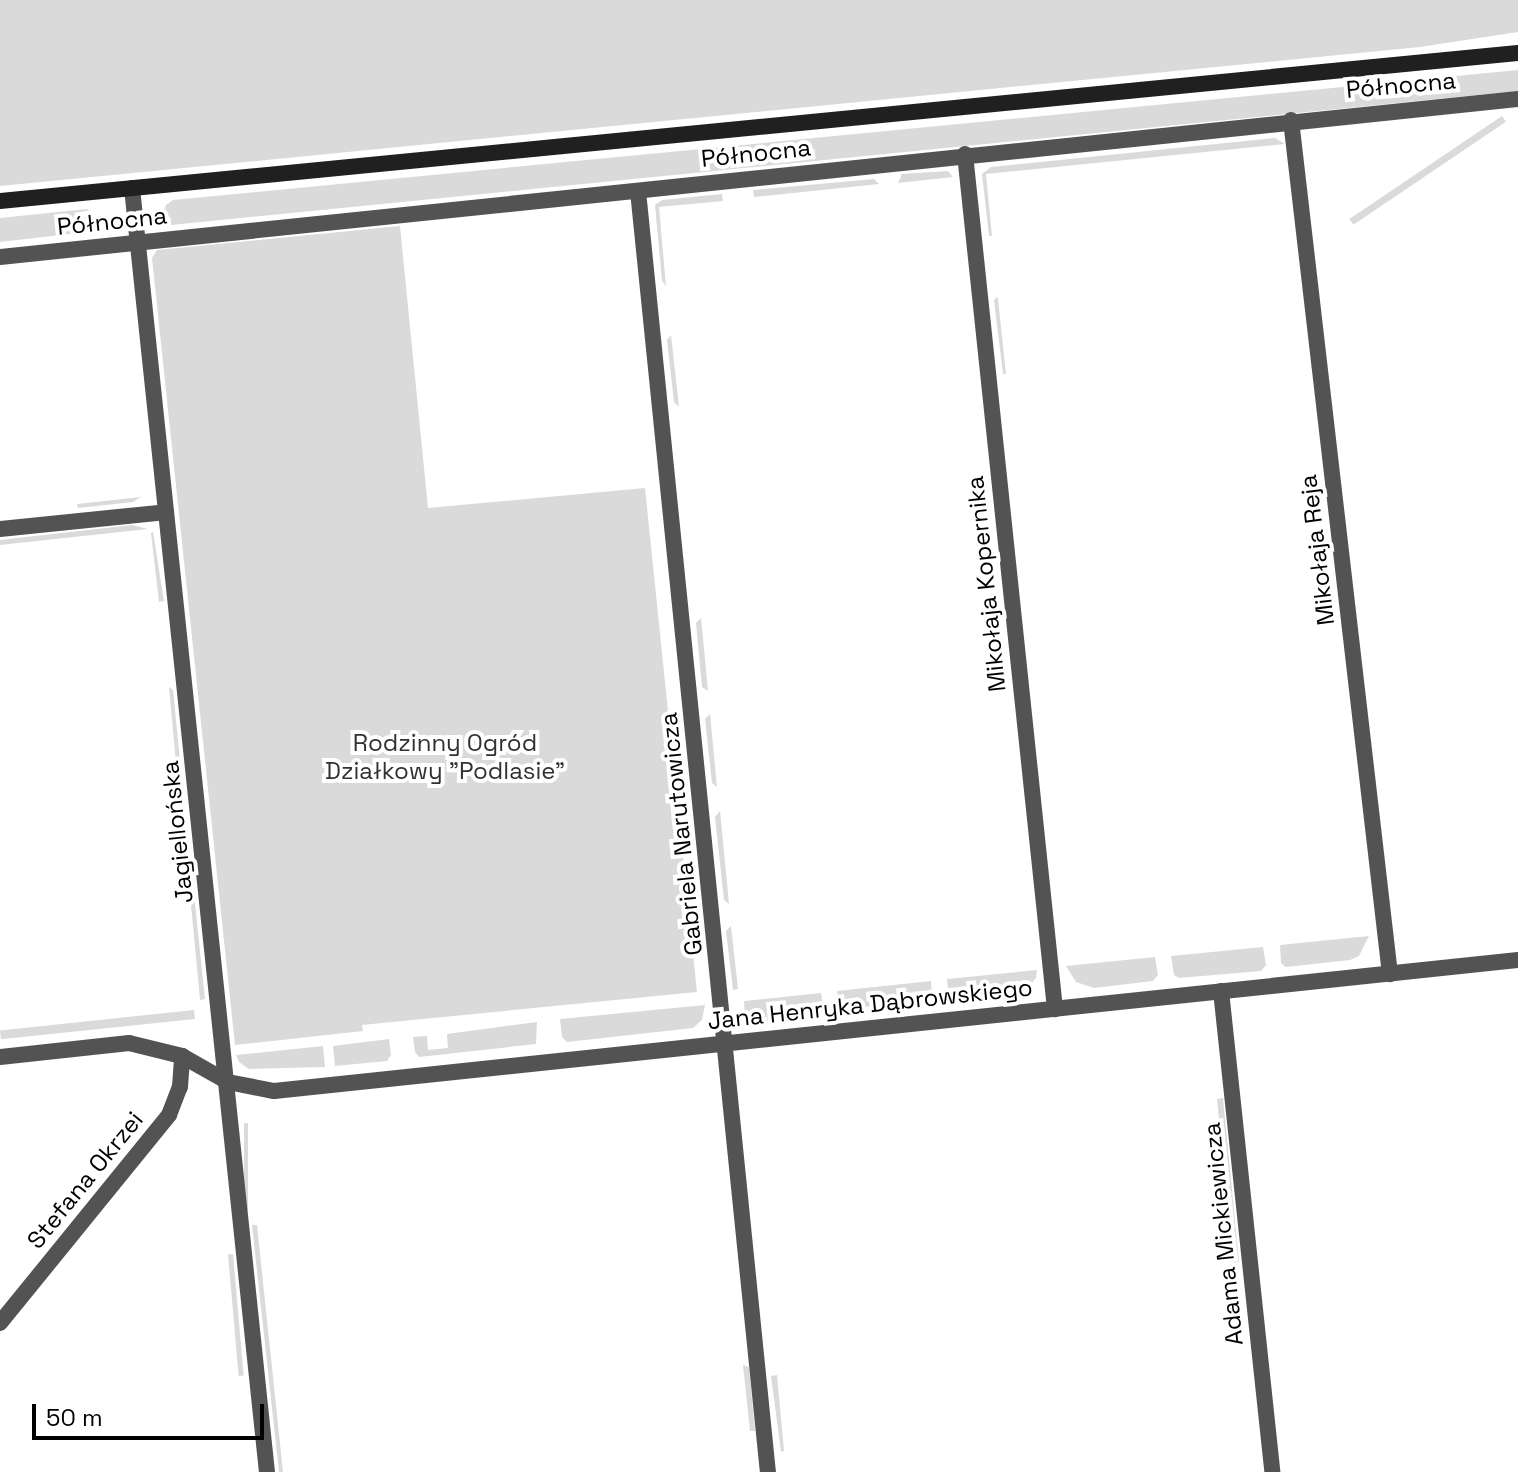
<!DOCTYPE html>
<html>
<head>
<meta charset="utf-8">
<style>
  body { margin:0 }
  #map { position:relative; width:1518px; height:1472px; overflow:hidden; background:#fff; font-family:"Space Grotesk",sans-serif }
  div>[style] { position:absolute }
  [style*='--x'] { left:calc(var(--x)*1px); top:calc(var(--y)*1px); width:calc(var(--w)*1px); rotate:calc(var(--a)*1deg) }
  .green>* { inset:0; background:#dadada; transform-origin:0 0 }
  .street>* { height:16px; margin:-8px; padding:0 8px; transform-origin:8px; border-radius:8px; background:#535353 }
  .secondary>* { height:16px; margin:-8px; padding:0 8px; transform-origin:8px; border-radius:8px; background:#202020 }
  span { translate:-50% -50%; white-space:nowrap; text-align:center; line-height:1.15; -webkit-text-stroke:8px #fff; paint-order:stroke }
  .street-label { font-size:24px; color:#000 }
  .park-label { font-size:24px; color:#313131 }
  .scale { position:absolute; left:32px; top:1404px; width:232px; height:36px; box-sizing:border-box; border:4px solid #000; border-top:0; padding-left:10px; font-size:24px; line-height:28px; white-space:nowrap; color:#000; -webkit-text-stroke:6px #fff; paint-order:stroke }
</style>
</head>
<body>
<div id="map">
  <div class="green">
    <div style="clip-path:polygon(0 0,1518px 0,1518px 32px,1420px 47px,0 186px)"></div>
    <div style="clip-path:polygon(1518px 70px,1518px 91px,171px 225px,162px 216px,166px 205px,173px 200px)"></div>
    <div style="left:1502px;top:116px;width:7px;height:184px;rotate:56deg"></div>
    <div style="clip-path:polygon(1275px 138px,1285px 144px,986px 174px,992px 236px,989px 236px,982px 174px,991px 167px)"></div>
    <div style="clip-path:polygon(948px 171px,953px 177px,898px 183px,902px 174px)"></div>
    <div style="clip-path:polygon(874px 179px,879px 184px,754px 197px,753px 190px)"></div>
    <div style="clip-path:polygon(722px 194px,723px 201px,659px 207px,666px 286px,662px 281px,655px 205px,662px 200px)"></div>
    <div style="clip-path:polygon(87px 209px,98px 218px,95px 231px,0 242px,0 218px)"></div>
    <div style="clip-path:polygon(400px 226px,428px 508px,645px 488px,697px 992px,362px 1025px,363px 1031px,235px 1045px,152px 258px,157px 250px)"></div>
    <div style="clip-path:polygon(997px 297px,998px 299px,1006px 374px,1003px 374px,994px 300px)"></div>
    <div style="clip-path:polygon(671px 335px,679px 407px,674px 402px,667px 340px)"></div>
    <div style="clip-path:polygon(141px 497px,133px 502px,78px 508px,77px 504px)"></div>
    <div style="clip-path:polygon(132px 525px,148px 529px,0 545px,0 540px)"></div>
    <div style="clip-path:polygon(153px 532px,164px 601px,159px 602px,151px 533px)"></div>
    <div style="clip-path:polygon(701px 618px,708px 691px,702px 687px,696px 623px)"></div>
    <div style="clip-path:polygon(169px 687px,173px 690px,183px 791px,179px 795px)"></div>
    <div style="clip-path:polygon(710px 714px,717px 787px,712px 783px,705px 719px)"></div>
    <div style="clip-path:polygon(720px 811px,729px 904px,724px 900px,715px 817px)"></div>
    <div style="clip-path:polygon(188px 873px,192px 875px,205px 999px,200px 1000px)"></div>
    <div style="clip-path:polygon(731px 926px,738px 989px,733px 990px,726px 931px)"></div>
    <div style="clip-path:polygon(1369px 936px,1359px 956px,1350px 960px,1286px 967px,1281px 963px,1280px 945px)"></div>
    <div style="clip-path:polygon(1263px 947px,1266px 965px,1261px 971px,1179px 978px,1174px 975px,1171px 956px)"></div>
    <div style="clip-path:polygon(1155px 957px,1158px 975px,1153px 981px,1094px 988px,1076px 982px,1066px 966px)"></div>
    <div style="clip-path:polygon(1037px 970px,1036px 978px,1023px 993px,954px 1001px,949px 997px,947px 979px)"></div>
    <div style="clip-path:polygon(931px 981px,932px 999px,926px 1004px,844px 1013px,839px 1008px,837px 991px)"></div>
    <div style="clip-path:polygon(821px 993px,824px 1010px,819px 1015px,757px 1022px,745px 1018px,744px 1001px)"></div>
    <div style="clip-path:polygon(705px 1005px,702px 1020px,693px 1028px,567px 1042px,562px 1037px,560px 1019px)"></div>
    <div style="left:194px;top:1010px;width:9px;height:195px;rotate:84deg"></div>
    <div style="clip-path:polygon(537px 1022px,536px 1044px,419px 1057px,415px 1052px,413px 1037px,427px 1036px,428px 1050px,448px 1048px,447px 1034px)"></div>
    <div style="clip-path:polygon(389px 1039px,391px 1055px,387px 1061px,335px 1066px,333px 1046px)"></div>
    <div style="clip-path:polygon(323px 1046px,325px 1067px,249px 1069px,239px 1062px,236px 1055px)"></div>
    <div style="clip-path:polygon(1223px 1098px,1239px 1262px,1234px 1264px,1217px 1099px)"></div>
    <div style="left:244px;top:1123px;width:4px;height:87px"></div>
    <div style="clip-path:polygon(252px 1225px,257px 1225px,283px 1472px,279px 1472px)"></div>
    <div style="left:233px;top:1254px;width:122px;height:5px;rotate:85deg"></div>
    <div style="clip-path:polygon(743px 1365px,749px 1367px,755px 1431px,750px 1431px)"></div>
    <div style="clip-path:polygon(777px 1375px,784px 1451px,781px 1452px,771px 1376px)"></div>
  </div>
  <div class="street">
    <div style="--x:1291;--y:120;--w:860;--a:83.39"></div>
    <div style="--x:965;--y:154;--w:860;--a:83.99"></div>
    <div style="--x:132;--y:188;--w:1291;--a:84"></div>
    <div style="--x:638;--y:191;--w:1288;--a:84.21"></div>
    <div style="--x:0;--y:257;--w:1526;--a:-5.94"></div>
    <div style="--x:0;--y:529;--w:167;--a:-5.8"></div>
    <div style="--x:1221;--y:991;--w:484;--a:83.9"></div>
    <div style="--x:0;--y:1057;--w:130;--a:-6.2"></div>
    <div style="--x:129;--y:1043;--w:55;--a:13.8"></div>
    <div style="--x:182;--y:1056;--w:53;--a:29.5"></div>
    <div style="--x:228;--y:1082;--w:47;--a:11.1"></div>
    <div style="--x:274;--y:1091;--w:1251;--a:-6.01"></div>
    <div style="--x:0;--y:1323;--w:268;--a:-50.9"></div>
    <div style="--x:169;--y:1115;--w:30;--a:-69"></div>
    <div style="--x:180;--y:1087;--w:31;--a:-86"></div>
  </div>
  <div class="secondary">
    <div style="--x:0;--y:201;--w:1525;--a:-5.57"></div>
  </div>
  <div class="street-label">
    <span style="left:1401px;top:85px;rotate:-5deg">Północna</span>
    <span style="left:756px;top:153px;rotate:-6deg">Północna</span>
    <span style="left:112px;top:221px;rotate:-6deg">Północna</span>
    <span style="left:1317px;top:550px;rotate:-97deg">Mikołaja Reja</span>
    <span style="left:986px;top:584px;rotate:-96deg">Mikołaja Kopernika</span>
    <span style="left:177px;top:832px;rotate:-96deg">Jagiellońska</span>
    <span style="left:681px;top:834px;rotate:-96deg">Gabriela Narutowicza</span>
    <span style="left:870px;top:1004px;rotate:-6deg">Jana Henryka Dąbrowskiego</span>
    <span style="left:85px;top:1180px;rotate:-51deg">Stefana Okrzei</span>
    <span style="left:1223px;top:1234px;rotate:-96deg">Adama Mickiewicza</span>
  </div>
  <div class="park-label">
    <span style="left:445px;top:757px">Rodzinny Ogród<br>Działkowy "Podlasie"</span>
  </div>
  <div class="scale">50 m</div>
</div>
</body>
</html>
